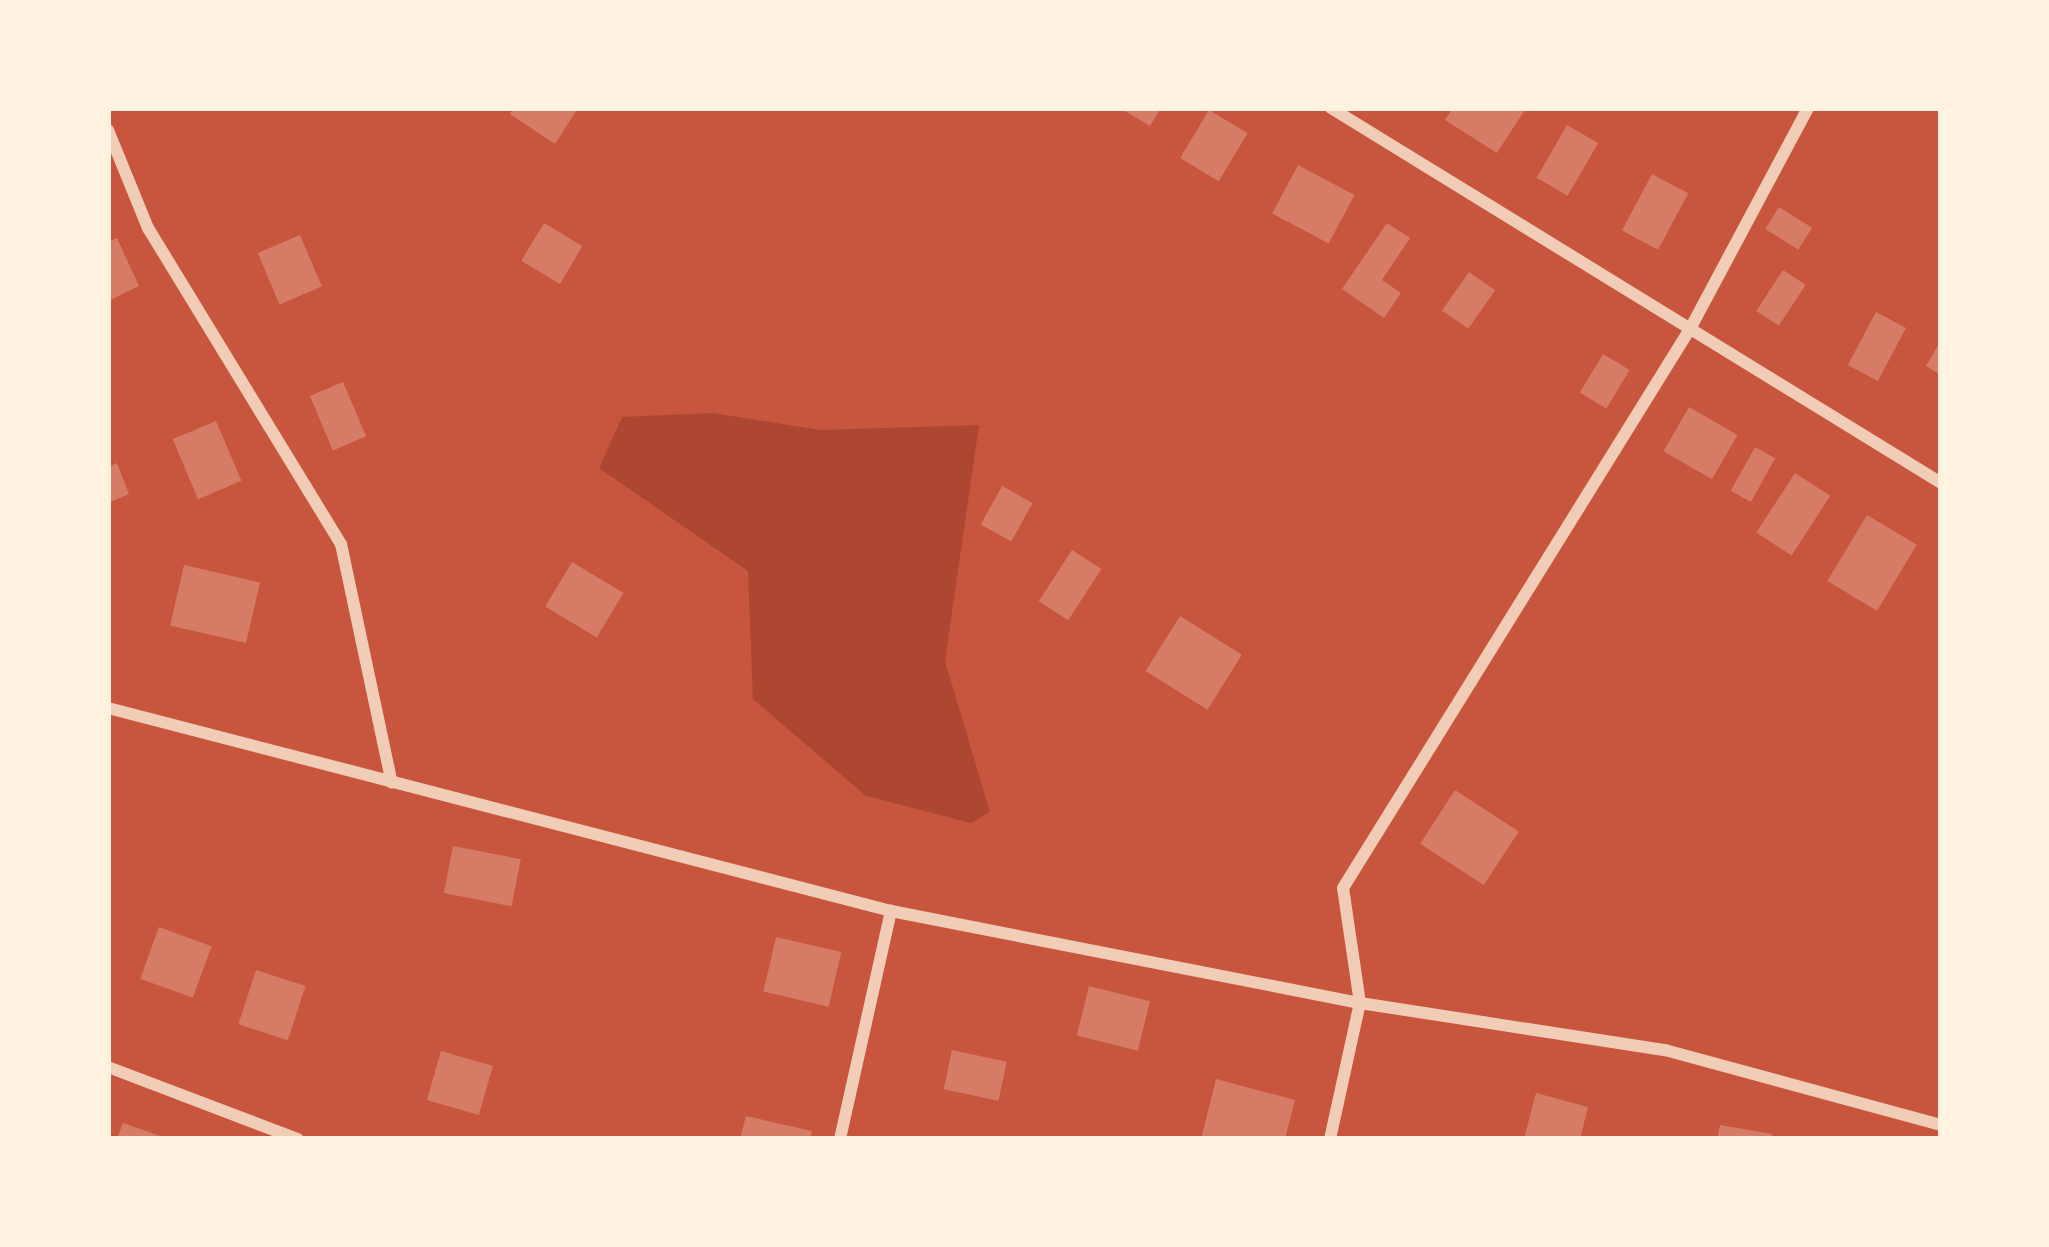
<!DOCTYPE html>
<html>
<head>
<meta charset="utf-8">
<style>
  body { margin:0 }
  #map { position:relative; width:2049px; height:1247px; overflow:hidden; background:#c8553d; font-family:Montserrat,sans-serif }
  div>[style] { position:absolute }
  [style*='--x'] { left:calc(var(--x)*1px); top:calc(var(--y)*1px); width:calc(var(--w)*1px); rotate:calc(var(--a)*1deg) }
  .green>* { inset:0; background:#ae4732 }
  .building>* { inset:0; background:#d67c66; transform-origin:0 0 }
  .minor>* { height:12px; margin:-6px; padding:0 6px; transform-origin:6px; border-radius:6px; background:#f1ccb7 }
  span { translate:-50% -50%; white-space:nowrap; text-align:center; line-height:1.15; -webkit-text-stroke:12px #fff3e0; paint-order:stroke }
  .frame { position:absolute; inset:0; border:111px solid #fff3e0; pointer-events:none }
</style>
</head>
<body>
<div id="map">
  <div class="green">
    <div style="clip-path:polygon(712px 413px,821px 430px,979px 425px,945px 661px,990px 812px,971px 823px,866px 796px,753px 699px,748px 571px,599px 468px,622px 417px)"></div>
  </div>
  <div class="building">
    <div style="clip-path:polygon(514px 108px,578px 108px,555px 144px,510px 114px)"></div>
    <div style="clip-path:polygon(1120px 108px,1161px 108px,1150px 126px)"></div>
    <div style="clip-path:polygon(1453px 108px,1526px 108px,1497px 153px,1445px 120px)"></div>
    <div style="left:1209px;top:110px;width:45px;height:56px;rotate:31deg"></div>
    <div style="left:1567px;top:125px;width:36px;height:61px;rotate:30deg"></div>
    <div style="left:1298px;top:165px;width:64px;height:55px;rotate:28deg"></div>
    <div style="left:1652px;top:174px;width:41px;height:64px;rotate:28deg"></div>
    <div style="left:1779px;top:207px;width:39px;height:26px;rotate:32deg"></div>
    <div style="left:544px;top:223px;width:45px;height:44px;rotate:31deg"></div>
    <div style="clip-path:polygon(1387px 223px,1410px 238px,1382px 280px,1401px 293px,1384px 318px,1342px 289px)"></div>
    <div style="left:300px;top:235px;width:56px;height:46px;rotate:67deg"></div>
    <div style="clip-path:polygon(117px 238px,139px 286px,108px 301px,108px 242px)"></div>
    <div style="left:1783px;top:270px;width:27px;height:49px;rotate:33deg"></div>
    <div style="left:1469px;top:272px;width:32px;height:47px;rotate:35deg"></div>
    <div style="left:1876px;top:312px;width:34px;height:60px;rotate:28deg"></div>
    <div style="clip-path:polygon(1941px 340px,1941px 375px,1926px 366px)"></div>
    <div style="left:1603px;top:354px;width:31px;height:45px;rotate:31deg"></div>
    <div style="left:343px;top:382px;width:59px;height:36px;rotate:67deg"></div>
    <div style="left:1689px;top:407px;width:56px;height:51px;rotate:30deg"></div>
    <div style="left:216px;top:421px;width:65px;height:47px;rotate:67deg"></div>
    <div style="left:1755px;top:447px;width:23px;height:50px;rotate:29deg"></div>
    <div style="clip-path:polygon(117px 463px,129px 494px,108px 503px,108px 467px)"></div>
    <div style="left:1795px;top:473px;width:42px;height:71px;rotate:33deg"></div>
    <div style="left:1002px;top:486px;width:35px;height:44px;rotate:29deg"></div>
    <div style="left:1867px;top:515px;width:58px;height:77px;rotate:31deg"></div>
    <div style="left:1072px;top:550px;width:35px;height:61px;rotate:33deg"></div>
    <div style="left:572px;top:562px;width:60px;height:52px;rotate:31deg"></div>
    <div style="left:184px;top:565px;width:78px;height:62px;rotate:13deg"></div>
    <div style="left:1180px;top:616px;width:73px;height:65px;rotate:32deg"></div>
    <div style="left:1455px;top:790px;width:76px;height:64px;rotate:33deg"></div>
    <div style="left:453px;top:846px;width:69px;height:48px;rotate:11deg"></div>
    <div style="left:159px;top:927px;width:56px;height:55px;rotate:20deg"></div>
    <div style="left:776px;top:937px;width:67px;height:56px;rotate:13deg"></div>
    <div style="left:256px;top:970px;width:52px;height:57px;rotate:18deg"></div>
    <div style="left:1089px;top:986px;width:63px;height:51px;rotate:14deg"></div>
    <div style="left:952px;top:1050px;width:56px;height:40px;rotate:12deg"></div>
    <div style="left:441px;top:1051px;width:54px;height:51px;rotate:16deg"></div>
    <div style="clip-path:polygon(1216px 1079px,1295px 1100px,1285px 1139px,1201px 1139px)"></div>
    <div style="clip-path:polygon(1536px 1093px,1588px 1107px,1580px 1139px,1524px 1139px)"></div>
    <div style="clip-path:polygon(746px 1116px,812px 1131px,810px 1139px,740px 1139px)"></div>
    <div style="clip-path:polygon(123px 1123px,166px 1138px,166px 1139px,117px 1139px)"></div>
    <div style="clip-path:polygon(1720px 1125px,1772px 1134px,1771px 1139px,1717px 1139px)"></div>
  </div>
  <div class="minor">
    <div style="--x:1331;--y:108;--w:716;--a:31.58"></div>
    <div style="--x:108;--y:130;--w:106;--a:67.8"></div>
    <div style="--x:148;--y:228;--w:370;--a:58.6"></div>
    <div style="--x:341;--y:544;--w:244;--a:78"></div>
    <div style="--x:108;--y:708;--w:809;--a:14.53"></div>
    <div style="--x:891;--y:911;--w:478;--a:11.1"></div>
    <div style="--x:1360;--y:1003;--w:309;--a:8.8"></div>
    <div style="--x:1665;--y:1050;--w:286;--a:15.2"></div>
    <div style="--x:108;--y:1067;--w:203;--a:20.8"></div>
    <div style="--x:840;--y:1139;--w:234;--a:-77.4"></div>
    <div style="--x:1330;--y:1139;--w:139;--a:-77.6"></div>
    <div style="--x:1360;--y:1003;--w:116;--a:-98.4"></div>
    <div style="--x:1343;--y:888;--w:658;--a:-58.17"></div>
    <div style="--x:1690;--y:329;--w:251;--a:-61.9"></div>
  </div>
  <div class="frame"></div>
</div>
</body>
</html>
